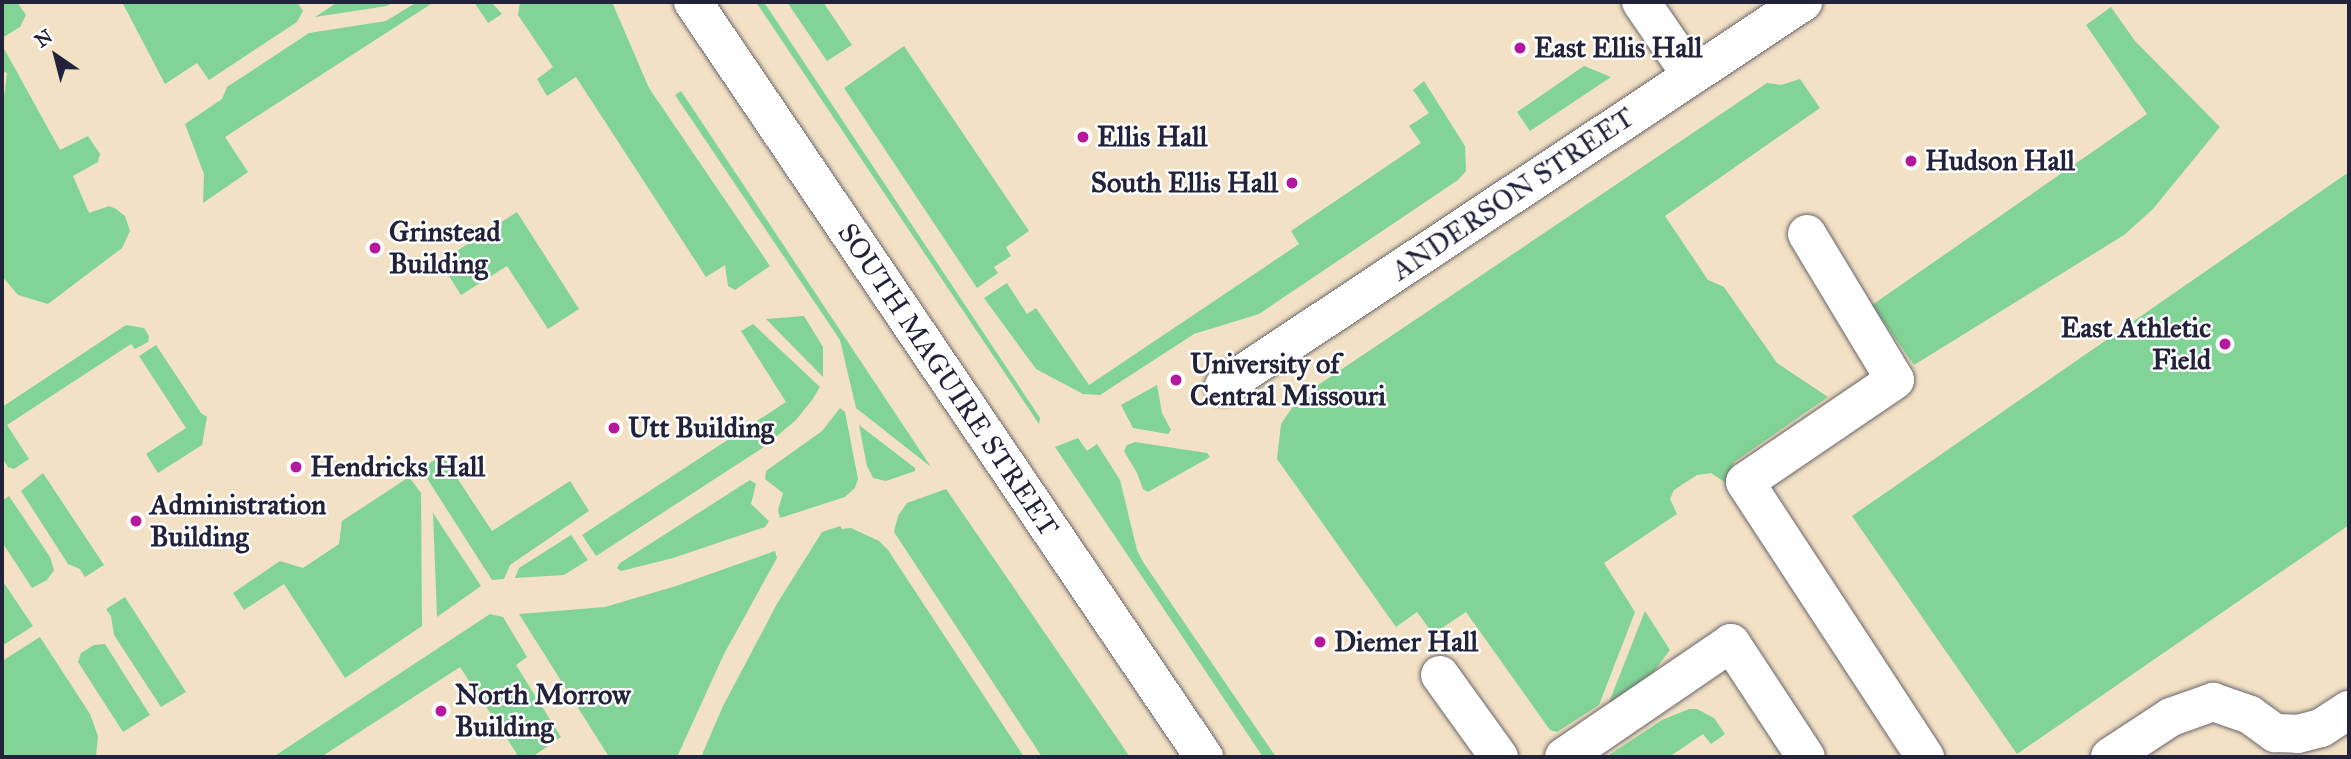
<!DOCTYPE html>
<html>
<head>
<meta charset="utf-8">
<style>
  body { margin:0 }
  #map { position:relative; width:2351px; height:759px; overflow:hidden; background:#f2e1c4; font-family:"IM FELL Great Primer",serif }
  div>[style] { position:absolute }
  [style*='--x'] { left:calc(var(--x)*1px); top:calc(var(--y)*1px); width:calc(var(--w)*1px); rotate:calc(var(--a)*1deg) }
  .green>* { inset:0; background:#82d496 }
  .roads { filter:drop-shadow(0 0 2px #6b656b) drop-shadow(0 0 2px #6b656b) }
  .minor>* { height:38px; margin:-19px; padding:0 19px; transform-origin:19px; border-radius:19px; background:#fff }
  .major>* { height:38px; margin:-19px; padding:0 19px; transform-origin:19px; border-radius:19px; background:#fff }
  .dots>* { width:19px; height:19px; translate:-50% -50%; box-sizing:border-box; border:4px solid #fff; border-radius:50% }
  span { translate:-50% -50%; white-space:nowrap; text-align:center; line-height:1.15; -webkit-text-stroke:5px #fff; paint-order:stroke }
  .poi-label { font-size:28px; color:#22223b; font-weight:700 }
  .left { translate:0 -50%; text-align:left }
  .right { translate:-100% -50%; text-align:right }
  .street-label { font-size:28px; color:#22223b }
  .frame { position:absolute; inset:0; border:4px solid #22223b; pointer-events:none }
  .north { position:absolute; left:21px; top:21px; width:70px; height:70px; -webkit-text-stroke:5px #fff; paint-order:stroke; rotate:325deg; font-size:19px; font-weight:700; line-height:28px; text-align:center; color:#22223b }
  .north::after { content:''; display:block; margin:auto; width:24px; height:32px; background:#22223b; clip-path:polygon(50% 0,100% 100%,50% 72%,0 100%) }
</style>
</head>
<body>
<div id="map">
  <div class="green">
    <div style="clip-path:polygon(2px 2px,17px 2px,26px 15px,20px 27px,2px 38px)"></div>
    <div style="clip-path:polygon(122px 2px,297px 2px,303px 11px,297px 22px,209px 80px,197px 63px,165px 84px)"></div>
    <div style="clip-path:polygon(338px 2px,393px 2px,387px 6px,315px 17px)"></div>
    <div style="clip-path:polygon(417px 2px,434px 2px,225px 137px,248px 172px,203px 203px,204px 174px,185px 124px,222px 99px,227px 87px,309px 33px,386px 21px)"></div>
    <div style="clip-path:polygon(474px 2px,491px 2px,502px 14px,488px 23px)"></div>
    <div style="clip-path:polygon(520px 2px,612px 2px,649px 88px,770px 266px,735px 290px,728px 286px,725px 265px,706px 277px,576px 77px,547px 96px,537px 79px,553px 67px,518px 15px)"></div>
    <div style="clip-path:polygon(756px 2px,764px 2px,1040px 418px,1039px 424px)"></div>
    <div style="clip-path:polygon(787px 2px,823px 2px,852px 45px,827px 61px)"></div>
    <div style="clip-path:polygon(2111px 7px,2135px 41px,2220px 127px,2153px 209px,2124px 235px,1914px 365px,1872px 305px,2147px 114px,2086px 25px)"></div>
    <div style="clip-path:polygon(2px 45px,60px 150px,88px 136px,100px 154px,98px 162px,73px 176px,89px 213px,109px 206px,116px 209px,125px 216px,130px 231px,122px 248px,48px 304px,18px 295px,2px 276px,2px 114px,7px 73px,2px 71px)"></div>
    <div style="clip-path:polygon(904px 46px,1029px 231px,1006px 247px,1011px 256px,994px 267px,998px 273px,977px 288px,844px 88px)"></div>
    <div style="clip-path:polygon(1584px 66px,1611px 77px,1530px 131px,1517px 112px)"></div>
    <div style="clip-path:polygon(1800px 79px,1820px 108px,1665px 216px,1708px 280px,1724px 287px,1777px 363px,1828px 397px,1734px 462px,1726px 483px,1711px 473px,1697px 475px,1674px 490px,1670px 499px,1677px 514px,1604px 563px,1635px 612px,1599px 705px,1557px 732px,1550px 730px,1466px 612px,1433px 634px,1417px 612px,1396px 627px,1277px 459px,1281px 424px,1299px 398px,1767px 83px,1781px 85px)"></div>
    <div style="clip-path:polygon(1424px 81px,1465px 146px,1466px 171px,1458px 180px,1259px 314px,1194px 334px,1100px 395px,1083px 394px,1036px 369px,984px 298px,1007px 283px,1027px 314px,1036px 308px,1089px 385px,1299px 244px,1291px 231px,1421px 143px,1409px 126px,1429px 113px,1413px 90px)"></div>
    <div style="clip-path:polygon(681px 91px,931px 467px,856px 408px,840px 340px,675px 95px)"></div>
    <div style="clip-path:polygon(2349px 172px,2349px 525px,2017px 754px,1852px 516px)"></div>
    <div style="clip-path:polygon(517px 212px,579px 309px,548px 329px,507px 266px,461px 295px,440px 262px)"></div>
    <div style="clip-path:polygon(804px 316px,823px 347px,823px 377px,766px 319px)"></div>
    <div style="clip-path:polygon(753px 324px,820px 387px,812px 400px,796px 420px,764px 447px,596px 556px,582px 535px,786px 402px,741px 331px)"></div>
    <div style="clip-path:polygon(126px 325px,144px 328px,149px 336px,148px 342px,135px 349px,131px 344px,7px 425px,29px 459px,14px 469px,8px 467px,2px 458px,2px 407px)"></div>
    <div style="clip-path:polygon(156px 345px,201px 413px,207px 417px,202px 445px,158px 473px,146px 454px,186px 428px,139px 356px)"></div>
    <div style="clip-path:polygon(1157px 385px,1162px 413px,1171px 430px,1168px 434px,1133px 428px,1121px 405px)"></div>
    <div style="clip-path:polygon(840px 408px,845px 412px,858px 479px,855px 488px,845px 497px,780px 518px,778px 510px,783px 493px,765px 479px,766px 471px,822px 431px)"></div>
    <div style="clip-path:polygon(859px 425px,915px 468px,915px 471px,886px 481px,873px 478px,867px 466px)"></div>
    <div style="clip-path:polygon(1078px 438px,1087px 451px,1097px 444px,1120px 480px,1137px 550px,1143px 562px,1276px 757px,1263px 757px,1055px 447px)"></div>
    <div style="clip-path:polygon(1135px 442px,1207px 453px,1210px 457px,1148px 492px,1143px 489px,1137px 473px,1124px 451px,1127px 445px)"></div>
    <div style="clip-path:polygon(442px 455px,492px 531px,570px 481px,589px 511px,510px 565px,504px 579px,492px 580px,421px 469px)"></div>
    <div style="clip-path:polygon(43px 473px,104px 565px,85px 577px,80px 569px,68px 564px,21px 491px)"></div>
    <div style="clip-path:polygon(409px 477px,421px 493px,422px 626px,345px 678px,284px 584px,244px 610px,233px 593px,280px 561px,303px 568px,339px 544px,342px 521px)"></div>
    <div style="clip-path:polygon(750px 480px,756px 484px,751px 504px,769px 521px,765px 527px,673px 558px,621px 571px,617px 568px,620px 563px)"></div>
    <div style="clip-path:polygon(946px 489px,1130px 757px,1042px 757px,894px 532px,898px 516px,907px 503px)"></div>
    <div style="clip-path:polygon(9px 496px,50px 557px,54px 570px,47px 580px,32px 588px,2px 542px,2px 501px)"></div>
    <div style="clip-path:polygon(433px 513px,481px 586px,437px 617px)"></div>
    <div style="clip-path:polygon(840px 526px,842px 529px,851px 528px,879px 541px,888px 550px,1024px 757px,701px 757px,723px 706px,778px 602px,822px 532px)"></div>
    <div style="clip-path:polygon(571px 535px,588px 560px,564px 575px,515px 578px,519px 568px)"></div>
    <div style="clip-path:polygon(775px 551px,777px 558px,724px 654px,677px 757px,609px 757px,519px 614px,605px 607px,676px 586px)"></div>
    <div style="clip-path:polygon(2px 580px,33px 626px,2px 646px)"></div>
    <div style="clip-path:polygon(125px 597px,186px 692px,161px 707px,114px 635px,111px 616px,106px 609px)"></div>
    <div style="clip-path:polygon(1645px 611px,1670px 650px,1648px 679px,1606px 710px)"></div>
    <div style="clip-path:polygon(490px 614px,503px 617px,527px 657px,516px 665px,561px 737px,535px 755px,513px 757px,517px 754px,460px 667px,321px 757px,273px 757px)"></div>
    <div style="clip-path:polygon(40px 637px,90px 714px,98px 736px,96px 757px,2px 757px,2px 661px)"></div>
    <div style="clip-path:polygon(105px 644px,150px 715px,123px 732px,78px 662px,81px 653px,94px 645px)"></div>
    <div style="clip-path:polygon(1689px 709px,1697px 709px,1714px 718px,1725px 734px,1711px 744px,1703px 734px,1669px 757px,1606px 757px,1662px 720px)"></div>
  </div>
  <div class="roads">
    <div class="minor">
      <div style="--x:1641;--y:2;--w:88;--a:55.6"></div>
      <div style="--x:1807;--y:234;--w:170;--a:58.9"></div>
      <div style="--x:1895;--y:380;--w:181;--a:145.8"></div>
      <div style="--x:1745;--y:482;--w:329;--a:56.8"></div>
      <div style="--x:1224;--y:386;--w:695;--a:-33.55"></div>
      <div style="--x:1440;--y:675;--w:101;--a:54.3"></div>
      <div style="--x:1564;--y:757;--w:202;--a:-34.3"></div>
      <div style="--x:1731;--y:643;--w:136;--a:56.7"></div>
      <div style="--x:2110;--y:757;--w:73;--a:-33.3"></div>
      <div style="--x:2171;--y:717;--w:45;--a:-19.7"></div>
      <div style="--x:2213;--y:702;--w:39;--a:19"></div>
      <div style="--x:2250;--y:715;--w:31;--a:36"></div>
      <div style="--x:2275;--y:733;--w:23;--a:2"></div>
      <div style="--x:2298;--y:734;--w:24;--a:-15"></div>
      <div style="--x:2321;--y:728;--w:33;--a:-33"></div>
    </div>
    <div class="major">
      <div style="--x:693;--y:2;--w:912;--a:55.91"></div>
    </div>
  </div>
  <div class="dots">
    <div style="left:1520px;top:48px;background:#b5179e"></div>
    <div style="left:1083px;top:137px;background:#b5179e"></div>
    <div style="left:1911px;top:161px;background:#b5179e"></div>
    <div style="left:1292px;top:183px;background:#b5179e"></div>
    <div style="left:375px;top:248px;background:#b5179e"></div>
    <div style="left:2225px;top:344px;background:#b5179e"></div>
    <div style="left:1176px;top:380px;background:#b5179e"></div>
    <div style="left:614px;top:428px;background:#b5179e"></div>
    <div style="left:296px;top:467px;background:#b5179e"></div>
    <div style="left:136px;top:521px;background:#b5179e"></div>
    <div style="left:1320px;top:642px;background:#b5179e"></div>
    <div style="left:441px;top:711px;background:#b5179e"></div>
  </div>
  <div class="poi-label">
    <span class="left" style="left:1534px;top:48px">East Ellis Hall</span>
    <span class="left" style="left:1097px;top:137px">Ellis Hall</span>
    <span class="left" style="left:1925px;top:161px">Hudson Hall</span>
    <span class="right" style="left:1278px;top:183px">South Ellis Hall</span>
    <span class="left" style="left:389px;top:248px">Grinstead<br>Building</span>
    <span class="right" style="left:2211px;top:344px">East Athletic<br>Field</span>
    <span class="left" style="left:1190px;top:380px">University of<br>Central Missouri</span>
    <span class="left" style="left:628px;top:428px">Utt Building</span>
    <span class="left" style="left:310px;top:467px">Hendricks Hall</span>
    <span class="left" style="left:150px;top:521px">Administration<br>Building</span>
    <span class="left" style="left:1334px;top:642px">Diemer Hall</span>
    <span class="left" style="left:455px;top:711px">North Morrow<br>Building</span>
  </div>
  <div class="street-label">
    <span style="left:1513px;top:194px;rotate:-34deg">ANDERSON STREET</span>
    <span style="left:948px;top:380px;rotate:56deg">SOUTH MAGUIRE STREET</span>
  </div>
  <div class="frame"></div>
  <div class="north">N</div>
</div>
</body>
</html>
